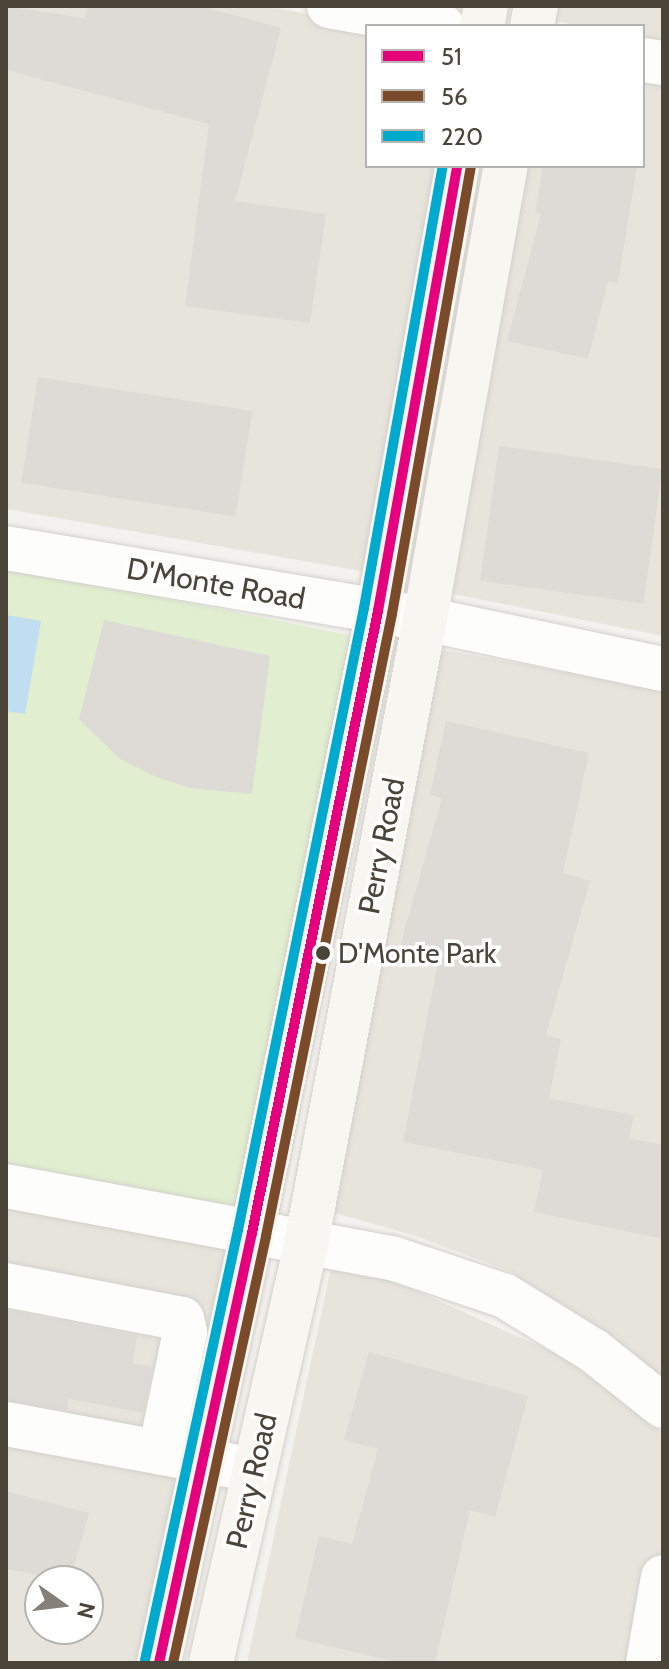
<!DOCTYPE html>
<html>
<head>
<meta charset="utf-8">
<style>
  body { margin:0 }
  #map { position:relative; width:669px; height:1669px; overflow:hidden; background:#f4f2ee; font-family:Cabin,sans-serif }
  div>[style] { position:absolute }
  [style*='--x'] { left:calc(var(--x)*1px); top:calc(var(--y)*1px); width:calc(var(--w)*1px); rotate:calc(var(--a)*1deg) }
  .residential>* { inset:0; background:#e7e4dc }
  .green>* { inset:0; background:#e1eecf }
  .water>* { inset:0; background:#c0ddf1 }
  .building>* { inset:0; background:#dedbd6; transform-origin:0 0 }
  .roads { filter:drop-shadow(0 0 2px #d2d0cb) drop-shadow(0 0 2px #d2d0cb) }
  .minor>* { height:44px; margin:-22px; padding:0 22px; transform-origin:22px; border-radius:22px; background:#fdfdfc }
  .tertiary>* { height:44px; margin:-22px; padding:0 22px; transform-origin:22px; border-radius:22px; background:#fdfdfc }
  .secondary>* { height:44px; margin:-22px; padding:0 22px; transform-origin:22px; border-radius:22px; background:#f7f6f1 }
  .bus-1>* { height:10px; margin:-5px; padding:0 5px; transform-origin:5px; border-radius:5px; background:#e5007d }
  .bus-2>* { height:10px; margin:-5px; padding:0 5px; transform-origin:5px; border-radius:5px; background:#7a4b2a }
  .bus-3>* { height:10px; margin:-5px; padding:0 5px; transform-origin:5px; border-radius:5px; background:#00a9ce }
  .dots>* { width:22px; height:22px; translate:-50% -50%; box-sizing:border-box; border:4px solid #fff; border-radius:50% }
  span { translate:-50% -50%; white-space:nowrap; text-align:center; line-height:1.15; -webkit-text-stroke:7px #fff; paint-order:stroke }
  .bus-label { font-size:28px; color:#4b4439 }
  .left { translate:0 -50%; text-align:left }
  .street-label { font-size:30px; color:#4b4439 }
  .frame { position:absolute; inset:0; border:8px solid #4b4439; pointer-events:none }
  .legend { position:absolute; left:365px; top:24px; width:280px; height:144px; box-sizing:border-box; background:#fff; border:2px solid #b7b4b0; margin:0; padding:10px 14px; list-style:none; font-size:24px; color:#4b4439 }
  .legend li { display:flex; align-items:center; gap:16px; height:40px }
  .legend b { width:40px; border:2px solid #b7b4b0 }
  .north { position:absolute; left:24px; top:1565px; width:80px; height:80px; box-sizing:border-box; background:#fff; border:2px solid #b7b4b0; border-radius:50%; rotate:104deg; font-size:22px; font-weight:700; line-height:32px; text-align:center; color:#4b4439 }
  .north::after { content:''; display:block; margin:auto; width:28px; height:36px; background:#868178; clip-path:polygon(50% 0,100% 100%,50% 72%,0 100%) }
</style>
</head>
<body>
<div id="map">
  <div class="residential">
    <div style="clip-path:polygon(6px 6px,265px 6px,373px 26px,367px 26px,367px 166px,440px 166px,372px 573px,6px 509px)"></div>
    <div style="clip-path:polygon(559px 6px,663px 6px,663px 42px,643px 38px,643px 26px,579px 26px,555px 21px)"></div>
    <div style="clip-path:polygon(643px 74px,663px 77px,663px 636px,443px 592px,526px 166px,643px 166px)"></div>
    <div style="clip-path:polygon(438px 649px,663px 690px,663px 1383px,597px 1329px,511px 1272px,416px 1236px,324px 1210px)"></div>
    <div style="clip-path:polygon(evenodd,6px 1192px,242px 1241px,149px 1663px,6px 1663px,6px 1192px,40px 1581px,88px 1581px,88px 1629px,40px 1629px,40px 1581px)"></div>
    <div style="clip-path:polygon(331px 1267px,381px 1275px,577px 1363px,663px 1433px,663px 1663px,247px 1663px)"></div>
  </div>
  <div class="green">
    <div style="clip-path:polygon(6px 566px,363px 638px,237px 1221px,6px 1173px)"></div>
  </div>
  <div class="water">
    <div style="clip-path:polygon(6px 615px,41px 621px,25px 714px,6px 711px)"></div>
  </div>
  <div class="building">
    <div style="clip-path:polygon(6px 6px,84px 18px,88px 6px,201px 6px,281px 28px,235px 201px,326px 214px,310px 323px,185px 306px,209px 124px,6px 70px)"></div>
    <div style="clip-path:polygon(543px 166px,637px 166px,618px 283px,608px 282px,588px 359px,507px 341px,541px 214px,535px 213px)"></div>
    <div style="left:38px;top:377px;width:217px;height:107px;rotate:9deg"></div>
    <div style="left:499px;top:446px;width:165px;height:136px;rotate:8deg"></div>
    <div style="clip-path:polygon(104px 620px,270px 656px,252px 794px,190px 788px,156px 777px,120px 759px,79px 719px)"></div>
    <div style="clip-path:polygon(446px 721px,589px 753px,563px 873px,590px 881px,546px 1035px,561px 1039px,549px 1098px,634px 1115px,629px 1138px,663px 1145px,663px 1239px,534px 1212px,543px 1170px,403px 1142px,439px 957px,400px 946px,442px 798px,430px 795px)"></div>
    <div style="clip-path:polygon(6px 1310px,137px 1336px,133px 1363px,152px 1367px,143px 1413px,69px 1399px,67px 1410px,6px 1400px)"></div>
    <div style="clip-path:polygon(369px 1352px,528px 1396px,495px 1517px,470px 1510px,435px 1663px,401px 1663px,295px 1638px,319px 1536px,352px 1544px,378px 1449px,344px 1440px)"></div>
    <div style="clip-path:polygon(6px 1491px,89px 1513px,70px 1581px,6px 1569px)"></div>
  </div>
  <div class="roads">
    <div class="minor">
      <div style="--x:643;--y:60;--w:20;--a:9"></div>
      <div style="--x:6;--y:548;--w:425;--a:9.6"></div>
      <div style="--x:425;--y:619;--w:243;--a:11.9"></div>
      <div style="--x:6;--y:1186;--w:393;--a:10.6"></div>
      <div style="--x:392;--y:1258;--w:119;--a:18.6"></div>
      <div style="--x:505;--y:1296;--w:105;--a:31.7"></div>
      <div style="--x:594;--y:1351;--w:88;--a:38.6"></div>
      <div style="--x:6;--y:1285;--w:179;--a:10.9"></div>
      <div style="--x:182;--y:1319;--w:13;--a:77"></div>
      <div style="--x:185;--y:1332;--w:123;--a:101.8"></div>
      <div style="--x:6;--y:1424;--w:253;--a:10.5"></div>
      <div style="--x:648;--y:1663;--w:87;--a:-80.1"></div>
    </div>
    <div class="tertiary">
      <div style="--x:329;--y:6;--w:115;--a:10"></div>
    </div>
    <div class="secondary">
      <div style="--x:482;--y:26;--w:20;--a:-79"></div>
      <div style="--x:532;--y:26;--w:20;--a:-79"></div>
      <div style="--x:159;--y:1663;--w:440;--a:-77.8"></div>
      <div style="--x:252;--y:1233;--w:635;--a:-78.55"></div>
      <div style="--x:378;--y:611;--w:452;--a:-79.9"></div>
      <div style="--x:211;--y:1663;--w:430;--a:-77.2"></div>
      <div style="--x:306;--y:1244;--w:636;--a:-79.22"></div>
      <div style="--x:425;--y:619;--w:460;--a:-79.9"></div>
    </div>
  </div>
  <div class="bus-1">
    <div style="--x:159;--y:1663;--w:440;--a:-77.8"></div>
    <div style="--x:252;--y:1233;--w:635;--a:-78.55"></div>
    <div style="--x:378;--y:611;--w:452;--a:-79.9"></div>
  </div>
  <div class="bus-2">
    <div style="--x:173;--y:1663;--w:437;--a:-77.7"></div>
    <div style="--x:266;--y:1236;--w:635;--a:-78.55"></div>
    <div style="--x:392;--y:614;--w:453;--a:-80"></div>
  </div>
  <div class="bus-3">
    <div style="--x:145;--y:1660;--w:440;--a:-77.8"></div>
    <div style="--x:238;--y:1230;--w:635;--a:-78.55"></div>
    <div style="--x:364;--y:608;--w:449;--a:-79.9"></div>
  </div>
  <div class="dots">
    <div style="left:323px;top:953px;background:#4b4439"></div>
  </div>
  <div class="bus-label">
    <span class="left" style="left:338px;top:953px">D'Monte Park</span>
  </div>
  <div class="street-label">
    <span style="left:216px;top:584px;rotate:10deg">D'Monte Road</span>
    <span style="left:382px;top:846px;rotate:-79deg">Perry Road</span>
    <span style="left:252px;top:1481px;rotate:-77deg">Perry Road</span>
  </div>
  <div class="frame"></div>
  <ul class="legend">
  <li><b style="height:10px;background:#e5007d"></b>51</li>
  <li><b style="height:10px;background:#7a4b2a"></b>56</li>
  <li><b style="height:10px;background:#00a9ce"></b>220</li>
  </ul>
  <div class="north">N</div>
</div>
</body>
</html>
